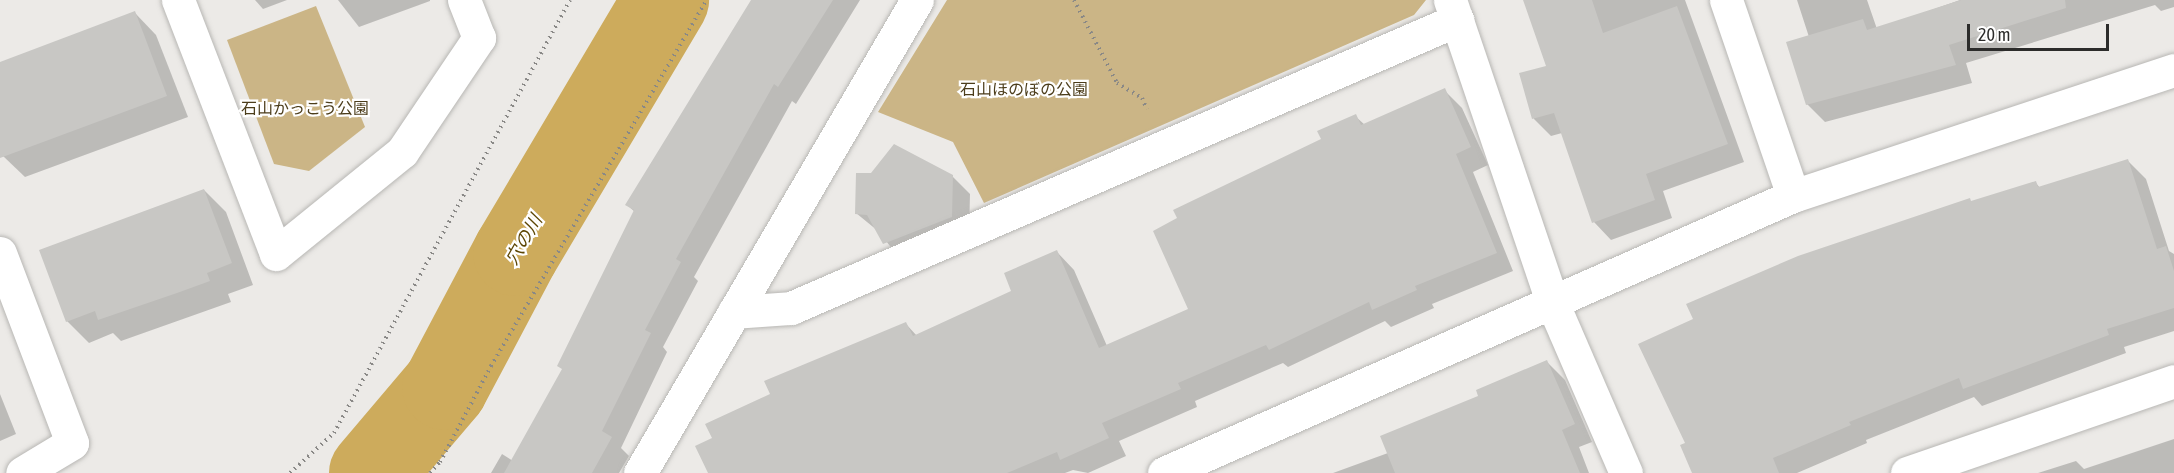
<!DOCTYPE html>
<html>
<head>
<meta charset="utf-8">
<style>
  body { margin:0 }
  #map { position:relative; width:2174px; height:473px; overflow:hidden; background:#eceae7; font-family:"Asap Condensed","Noto Sans JP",sans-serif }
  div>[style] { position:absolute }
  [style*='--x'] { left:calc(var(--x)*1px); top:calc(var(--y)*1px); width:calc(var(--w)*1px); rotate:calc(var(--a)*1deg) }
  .green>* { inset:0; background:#cbb586 }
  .shadow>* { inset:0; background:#0003 }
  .river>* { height:86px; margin:-43px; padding:0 43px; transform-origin:43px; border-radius:43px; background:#cdab5c }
  .building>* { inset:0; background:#c8c7c4 }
  .path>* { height:4px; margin-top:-2px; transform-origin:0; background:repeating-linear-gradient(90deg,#898886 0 1.5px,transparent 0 6px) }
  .roads { filter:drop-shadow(0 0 2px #b8b7b4) drop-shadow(0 0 2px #b8b7b4) }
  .street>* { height:33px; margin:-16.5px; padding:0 16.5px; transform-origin:16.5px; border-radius:16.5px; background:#fff }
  span { translate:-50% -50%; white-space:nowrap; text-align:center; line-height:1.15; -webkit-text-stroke:4.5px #fff; paint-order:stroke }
  .park-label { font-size:16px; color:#4c3d1b }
  .water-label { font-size:18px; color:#5d4604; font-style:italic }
  .scale { position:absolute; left:1967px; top:24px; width:142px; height:27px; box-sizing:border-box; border:3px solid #2c2c2b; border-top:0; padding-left:8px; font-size:18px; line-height:21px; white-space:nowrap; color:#2c2c2b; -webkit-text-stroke:4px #fff; paint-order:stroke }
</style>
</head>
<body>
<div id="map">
  <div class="green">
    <div style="clip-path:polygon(947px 0,1426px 0,1414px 15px,984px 203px,953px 142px,878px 112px)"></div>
    <div style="clip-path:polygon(316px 6px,365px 127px,309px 171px,274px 164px,227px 40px)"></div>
  </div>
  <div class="shadow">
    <div style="clip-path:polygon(255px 0,287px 0,263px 9px)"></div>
    <div style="clip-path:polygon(338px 0,430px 0,430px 1px,359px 27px)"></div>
    <div style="clip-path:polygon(755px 0,860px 0,796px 104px,792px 101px,694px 277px,698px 281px,663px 347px,667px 352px,621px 448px,629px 456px,619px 473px,491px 473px,502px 454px,513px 461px,563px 370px,635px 212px,627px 205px)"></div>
    <div style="clip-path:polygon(1524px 0,1685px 0,1744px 162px,1663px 191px,1672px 218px,1611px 240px,1594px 222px,1562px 133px,1551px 136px,1534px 119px,1521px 74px,1548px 67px)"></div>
    <div style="clip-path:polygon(1797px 0,1867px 0,1877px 29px,1960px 0,2174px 0,2174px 7px,2161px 11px,2155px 5px,1966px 63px,1972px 83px,1825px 122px,1807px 104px,1809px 37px)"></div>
    <div style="clip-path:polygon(135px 13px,156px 35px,188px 117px,25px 177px,3px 156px,0 147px,0 63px)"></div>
    <div style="clip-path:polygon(1444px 90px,1462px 108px,1488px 165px,1473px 172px,1513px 271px,1432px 304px,1434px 308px,1391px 327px,1385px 321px,1288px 367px,1283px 363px,1195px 401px,1197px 407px,1119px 441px,1126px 456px,1088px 473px,1073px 470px,1065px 473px,709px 473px,714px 439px,772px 395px,906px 324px,917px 336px,1013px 292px,1057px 252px,1074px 270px,1107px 346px,1190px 309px,1323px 140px,1355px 116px,1365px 125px)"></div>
    <div style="clip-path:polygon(2128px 161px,2146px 179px,2169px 251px,2174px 254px,2174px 331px,2124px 347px,2126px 353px,1982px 406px,1974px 397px,1866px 440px,1867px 443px,1797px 473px,1693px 473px,1972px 203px,2036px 183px,2040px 188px)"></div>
    <div style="clip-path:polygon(952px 176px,970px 194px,969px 235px,902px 261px,878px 231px,856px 213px)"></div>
    <div style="clip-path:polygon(204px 190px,226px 212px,253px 285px,228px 294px,231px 302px,121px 341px,113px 333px,89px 343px,67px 321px)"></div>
    <div style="clip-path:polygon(1547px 362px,1565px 380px,1592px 442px,1579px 447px,1589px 473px,1333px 473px,1388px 453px)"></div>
    <div style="clip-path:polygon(0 394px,16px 434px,0 441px)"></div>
    <div style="clip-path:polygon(2174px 439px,2174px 473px,2038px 473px,2076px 461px,2084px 469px)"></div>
  </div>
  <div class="river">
    <div style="--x:372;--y:473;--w:113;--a:-49.7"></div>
    <div style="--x:445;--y:387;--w:152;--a:-62.1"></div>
    <div style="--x:516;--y:253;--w:294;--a:-59.3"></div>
  </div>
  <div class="building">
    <div style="clip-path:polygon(751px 0,833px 0,778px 87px,774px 84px,676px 259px,681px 262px,645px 330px,651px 333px,602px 431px,612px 437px,592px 473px,504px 473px,562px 369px,557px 366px,634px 210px,625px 205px)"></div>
    <div style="clip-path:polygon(1523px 0,1592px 0,1603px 33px,1677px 6px,1728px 144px,1646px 174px,1655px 200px,1592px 223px,1554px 113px,1532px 119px,1519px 73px,1546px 66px)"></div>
    <div style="clip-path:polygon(1961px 0,2065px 0,2066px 8px,1949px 45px,1956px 65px,1806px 105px,1786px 42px,1863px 19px,1867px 30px)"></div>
    <div style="clip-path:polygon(135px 11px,167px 96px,0 158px,0 62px)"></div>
    <div style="clip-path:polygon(1445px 88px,1471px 147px,1456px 154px,1497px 253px,1415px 286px,1417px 290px,1372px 310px,1369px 302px,1269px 350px,1266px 345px,1178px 383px,1181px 389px,1102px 423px,1109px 438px,1060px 460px,1057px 452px,1007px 473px,708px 473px,695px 446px,712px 438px,705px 424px,770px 394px,764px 381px,906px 322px,913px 336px,1011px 291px,1004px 273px,1057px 250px,1099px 348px,1188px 309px,1153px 231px,1177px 218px,1173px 210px,1321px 139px,1317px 131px,1356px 114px,1361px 125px)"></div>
    <div style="clip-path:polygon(894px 144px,953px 175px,952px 217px,883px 244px,867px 215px,855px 214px,856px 173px,871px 173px)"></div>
    <div style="clip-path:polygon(2128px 159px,2157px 249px,2166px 246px,2174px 271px,2174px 308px,2107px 329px,2109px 335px,1963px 389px,1959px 378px,1849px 422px,1851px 425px,1773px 458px,1779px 473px,1692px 473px,1680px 445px,1685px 443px,1638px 344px,1693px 319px,1686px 304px,1798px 256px,1970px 198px,1971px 201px,2036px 181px,2038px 187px)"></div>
    <div style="clip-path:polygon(204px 189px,232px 263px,207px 273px,210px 281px,177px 293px,98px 320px,95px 311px,66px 322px,39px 250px)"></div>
    <div style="clip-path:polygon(1547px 360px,1575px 424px,1562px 430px,1580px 473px,1395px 473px,1380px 436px,1478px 396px,1476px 390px)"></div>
  </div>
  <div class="path">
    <div style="--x:1074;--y:0;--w:93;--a:62.6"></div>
    <div style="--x:1117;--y:83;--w:29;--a:31"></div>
    <div style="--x:1142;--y:98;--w:12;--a:66"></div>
    <div style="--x:290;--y:473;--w:59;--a:-42.3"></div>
    <div style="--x:334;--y:433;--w:493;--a:-61.4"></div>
    <div style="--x:430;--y:473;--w:15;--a:-48"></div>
    <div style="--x:440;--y:462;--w:109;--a:-62"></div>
    <div style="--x:491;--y:366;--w:425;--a:-59.5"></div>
  </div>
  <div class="roads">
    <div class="street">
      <div style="--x:178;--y:0;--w:272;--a:68.9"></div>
      <div style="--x:276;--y:254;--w:162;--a:-39"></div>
      <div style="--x:402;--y:152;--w:138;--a:-56"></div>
      <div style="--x:479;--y:38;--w:41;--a:-111.5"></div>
      <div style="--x:1450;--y:0;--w:319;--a:71.3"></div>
      <div style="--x:1552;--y:302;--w:186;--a:66.6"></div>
      <div style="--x:1726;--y:0;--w:207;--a:71.1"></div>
      <div style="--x:0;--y:253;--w:203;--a:69.2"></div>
      <div style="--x:72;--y:443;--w:58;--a:149"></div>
      <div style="--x:734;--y:312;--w:57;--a:-4"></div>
      <div style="--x:791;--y:308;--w:726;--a:-23.39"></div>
      <div style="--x:640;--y:473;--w:548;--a:-59.65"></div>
      <div style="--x:1164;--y:473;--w:687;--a:-23.77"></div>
      <div style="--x:1793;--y:196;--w:401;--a:-18.3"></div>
      <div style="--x:1907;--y:473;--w:282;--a:-19"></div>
    </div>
  </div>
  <div class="park-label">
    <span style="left:1024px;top:89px">石山ほのぼの公園</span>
    <span style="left:305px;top:108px">石山かっこう公園</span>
  </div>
  <div class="water-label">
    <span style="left:524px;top:240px;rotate:-60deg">穴の川</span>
  </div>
  <div class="scale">20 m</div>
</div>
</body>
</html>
